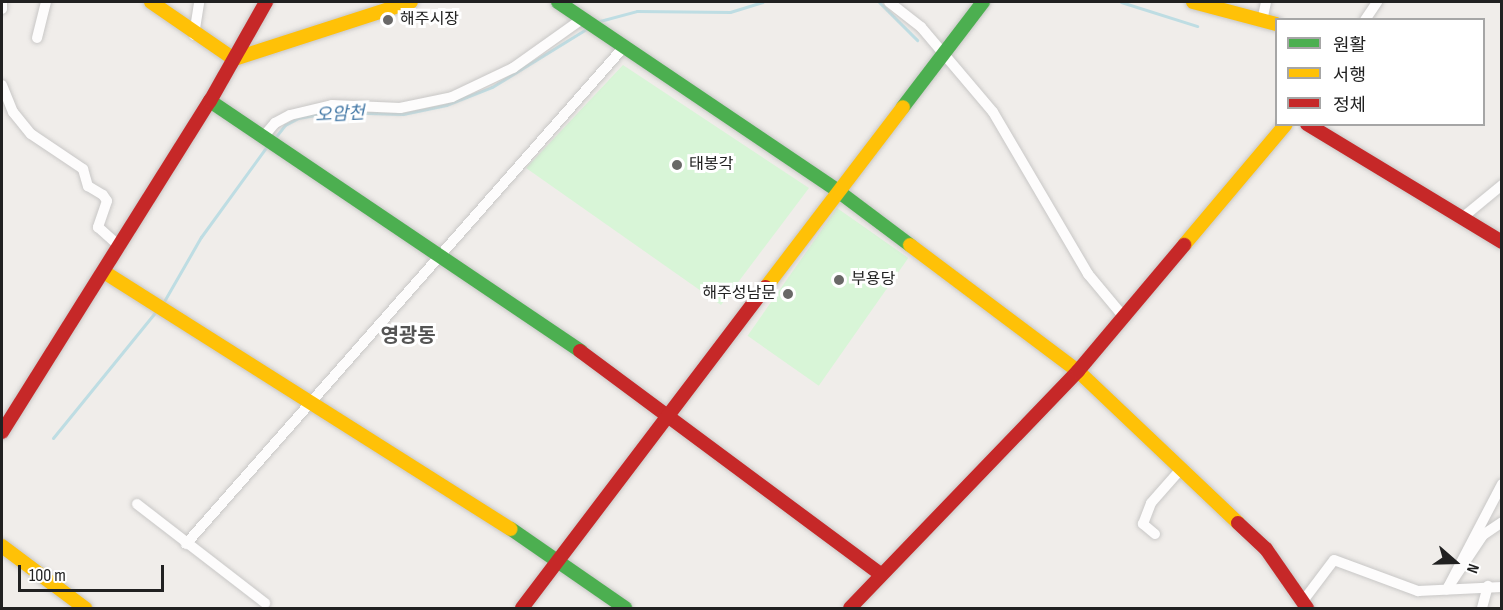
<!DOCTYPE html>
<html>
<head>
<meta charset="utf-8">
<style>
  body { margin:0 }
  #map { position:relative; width:1503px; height:610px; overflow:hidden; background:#f0edea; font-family:"Sofia Sans Condensed","Noto Sans KR",sans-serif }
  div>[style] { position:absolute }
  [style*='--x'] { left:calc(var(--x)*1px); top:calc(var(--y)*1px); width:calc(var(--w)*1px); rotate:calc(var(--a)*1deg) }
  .park>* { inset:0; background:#d8f5d7; transform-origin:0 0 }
  .stream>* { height:3px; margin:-1.5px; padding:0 1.5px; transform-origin:1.5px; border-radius:1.5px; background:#bedde3 }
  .roads { filter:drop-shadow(0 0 2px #c8c7c6) drop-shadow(0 0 2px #c8c7c6) }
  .street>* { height:10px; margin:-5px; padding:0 5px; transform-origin:5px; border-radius:5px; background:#fdfcfc }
  .fast>* { height:14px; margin:-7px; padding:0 7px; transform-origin:7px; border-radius:7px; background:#4caf50 }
  .slow>* { height:14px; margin:-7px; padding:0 7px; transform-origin:7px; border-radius:7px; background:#ffc107 }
  .jam>* { height:14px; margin:-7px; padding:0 7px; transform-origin:7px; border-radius:7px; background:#c62828 }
  .dots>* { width:16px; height:16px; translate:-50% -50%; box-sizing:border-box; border:3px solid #fff; border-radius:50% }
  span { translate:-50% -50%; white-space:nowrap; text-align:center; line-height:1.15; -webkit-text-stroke:6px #fff; paint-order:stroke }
  .poi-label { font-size:16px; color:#212121 }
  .left { translate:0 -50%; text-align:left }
  .right { translate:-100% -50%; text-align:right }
  .water-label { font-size:18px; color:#4378a6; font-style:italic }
  .quarter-label { font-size:20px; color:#545454; font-weight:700 }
  .frame { position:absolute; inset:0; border:3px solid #212121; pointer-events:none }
  .legend { position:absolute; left:1275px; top:18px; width:210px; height:108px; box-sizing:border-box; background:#fff; border:2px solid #a6a6a6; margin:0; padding:8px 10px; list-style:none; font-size:18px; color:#212121 }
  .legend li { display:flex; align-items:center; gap:12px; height:30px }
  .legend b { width:30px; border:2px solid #a6a6a6 }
  .north { position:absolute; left:1425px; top:532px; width:60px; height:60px; -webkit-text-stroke:4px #fff; paint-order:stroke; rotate:110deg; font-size:16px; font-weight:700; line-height:24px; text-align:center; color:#212121 }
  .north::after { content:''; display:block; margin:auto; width:21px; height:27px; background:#212121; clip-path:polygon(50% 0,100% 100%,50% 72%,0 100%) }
  .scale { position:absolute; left:18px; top:565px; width:146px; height:27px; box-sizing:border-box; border:3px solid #212121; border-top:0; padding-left:8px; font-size:18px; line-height:21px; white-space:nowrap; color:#212121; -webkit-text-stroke:4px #fff; paint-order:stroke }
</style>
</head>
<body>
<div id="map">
  <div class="park">
    <div style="clip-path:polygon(623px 65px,809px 188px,721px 305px,526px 168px)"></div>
    <div style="left:837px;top:208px;width:87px;height:156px;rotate:35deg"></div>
  </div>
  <div class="stream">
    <div style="--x:879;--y:2;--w:54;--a:45"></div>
    <div style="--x:1121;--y:2;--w:80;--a:17.5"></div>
    <div style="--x:596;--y:22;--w:42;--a:-15"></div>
    <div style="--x:637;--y:11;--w:93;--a:0.6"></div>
    <div style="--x:730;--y:12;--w:34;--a:-17"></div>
    <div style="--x:274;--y:139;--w:18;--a:-52"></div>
    <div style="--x:285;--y:125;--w:15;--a:-28"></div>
    <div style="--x:298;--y:118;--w:36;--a:-10"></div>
    <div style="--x:333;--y:112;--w:70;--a:1.6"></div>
    <div style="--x:403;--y:114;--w:44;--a:-11.8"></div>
    <div style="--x:446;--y:105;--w:49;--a:-21.4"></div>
    <div style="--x:492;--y:87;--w:113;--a:-31.6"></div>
    <div style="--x:163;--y:303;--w:76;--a:-60.1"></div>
    <div style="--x:201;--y:237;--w:112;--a:-54"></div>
    <div style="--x:53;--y:438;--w:165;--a:-50.9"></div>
  </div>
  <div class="roads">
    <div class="street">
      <div style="--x:889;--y:2;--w:41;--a:38"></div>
      <div style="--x:921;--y:27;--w:111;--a:49.7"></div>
      <div style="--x:993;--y:112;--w:188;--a:59.6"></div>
      <div style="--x:1088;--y:274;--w:55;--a:50.2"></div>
      <div style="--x:2;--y:9;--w:7;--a:-90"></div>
      <div style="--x:1365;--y:20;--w:22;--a:-56"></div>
      <div style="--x:1262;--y:21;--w:19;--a:-78"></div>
      <div style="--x:194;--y:35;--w:33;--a:-81"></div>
      <div style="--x:37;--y:38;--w:37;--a:-76"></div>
      <div style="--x:2;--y:85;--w:29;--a:68"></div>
      <div style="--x:13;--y:112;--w:28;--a:51"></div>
      <div style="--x:31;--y:134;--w:63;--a:33.9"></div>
      <div style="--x:83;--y:169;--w:18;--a:74"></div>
      <div style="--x:88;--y:186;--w:17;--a:31"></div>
      <div style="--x:103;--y:195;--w:7;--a:56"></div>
      <div style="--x:107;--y:201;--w:28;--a:109"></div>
      <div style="--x:98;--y:227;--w:30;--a:42"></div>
      <div style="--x:264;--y:136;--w:17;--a:-50"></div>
      <div style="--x:275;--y:123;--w:17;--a:-28"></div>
      <div style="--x:290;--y:115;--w:43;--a:-13.4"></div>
      <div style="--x:332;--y:105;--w:68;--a:2.5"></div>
      <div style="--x:400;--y:108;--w:53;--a:-11.9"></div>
      <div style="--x:452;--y:97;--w:68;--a:-25.4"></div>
      <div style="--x:513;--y:68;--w:85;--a:-35.4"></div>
      <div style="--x:1462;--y:218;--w:52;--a:-39.5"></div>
      <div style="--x:1502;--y:484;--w:119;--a:117.6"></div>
      <div style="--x:1447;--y:589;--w:65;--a:-56.3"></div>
      <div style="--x:1483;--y:535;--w:23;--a:-34"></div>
      <div style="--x:137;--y:504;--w:162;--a:37.7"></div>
      <div style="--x:1155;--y:534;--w:16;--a:-140"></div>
      <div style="--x:1143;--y:524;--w:22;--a:-69"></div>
      <div style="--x:1151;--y:503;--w:45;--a:-48.6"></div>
      <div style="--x:186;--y:544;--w:661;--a:-48.62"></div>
      <div style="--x:1303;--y:601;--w:51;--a:-52.9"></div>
      <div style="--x:1334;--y:560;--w:90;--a:20.3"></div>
      <div style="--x:1418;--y:591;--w:84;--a:-2.7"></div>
      <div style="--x:1482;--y:608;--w:23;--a:-75"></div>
    </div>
    <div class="fast">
      <div style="--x:558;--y:2;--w:338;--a:34"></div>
      <div style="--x:838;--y:191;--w:90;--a:36.9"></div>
      <div style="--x:210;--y:101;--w:447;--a:34"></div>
      <div style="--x:903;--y:107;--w:132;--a:-52.7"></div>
      <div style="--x:511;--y:529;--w:139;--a:34.7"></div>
    </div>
    <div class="slow">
      <div style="--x:151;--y:2;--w:101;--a:34.5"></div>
      <div style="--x:234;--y:59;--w:186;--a:-17.9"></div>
      <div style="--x:1193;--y:2;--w:86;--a:14.8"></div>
      <div style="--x:910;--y:245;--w:210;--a:36.9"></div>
      <div style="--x:1078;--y:371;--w:221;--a:43.5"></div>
      <div style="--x:1184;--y:245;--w:158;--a:-49.9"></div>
      <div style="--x:104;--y:272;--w:481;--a:32.3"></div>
      <div style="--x:766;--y:287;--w:226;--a:-52.7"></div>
      <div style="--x:2;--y:546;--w:104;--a:36.8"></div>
    </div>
    <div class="jam">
      <div style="--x:1307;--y:124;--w:228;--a:31.2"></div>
      <div style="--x:580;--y:351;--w:374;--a:36.6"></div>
      <div style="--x:2;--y:432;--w:391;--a:-57.9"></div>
      <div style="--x:210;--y:101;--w:114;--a:-60.5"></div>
      <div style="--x:1238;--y:523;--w:38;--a:43"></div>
      <div style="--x:1266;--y:549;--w:72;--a:55.2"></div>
      <div style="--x:522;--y:608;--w:403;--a:-52.8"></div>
      <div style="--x:850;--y:608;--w:329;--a:-46.1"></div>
      <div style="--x:1078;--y:371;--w:165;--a:-49.9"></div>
    </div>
  </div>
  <div class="dots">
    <div style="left:388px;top:20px;background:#696867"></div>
    <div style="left:677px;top:165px;background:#696867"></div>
    <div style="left:839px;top:280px;background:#696867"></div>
    <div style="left:788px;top:294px;background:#696867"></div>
  </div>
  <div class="poi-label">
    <span class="left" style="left:400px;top:20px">해주시장</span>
    <span class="left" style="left:689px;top:165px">태봉각</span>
    <span class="left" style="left:851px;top:280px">부용당</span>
    <span class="right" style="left:776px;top:294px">해주성남문</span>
  </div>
  <div class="water-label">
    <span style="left:340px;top:115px;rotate:-3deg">오암천</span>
  </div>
  <div class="quarter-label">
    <span style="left:408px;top:336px">영광동</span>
  </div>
  <div class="frame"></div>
  <ul class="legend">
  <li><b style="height:8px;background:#4caf50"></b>원활</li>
  <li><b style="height:8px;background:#ffc107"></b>서행</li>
  <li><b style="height:8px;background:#c62828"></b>정체</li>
  </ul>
  <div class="north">N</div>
  <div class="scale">100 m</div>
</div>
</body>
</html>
